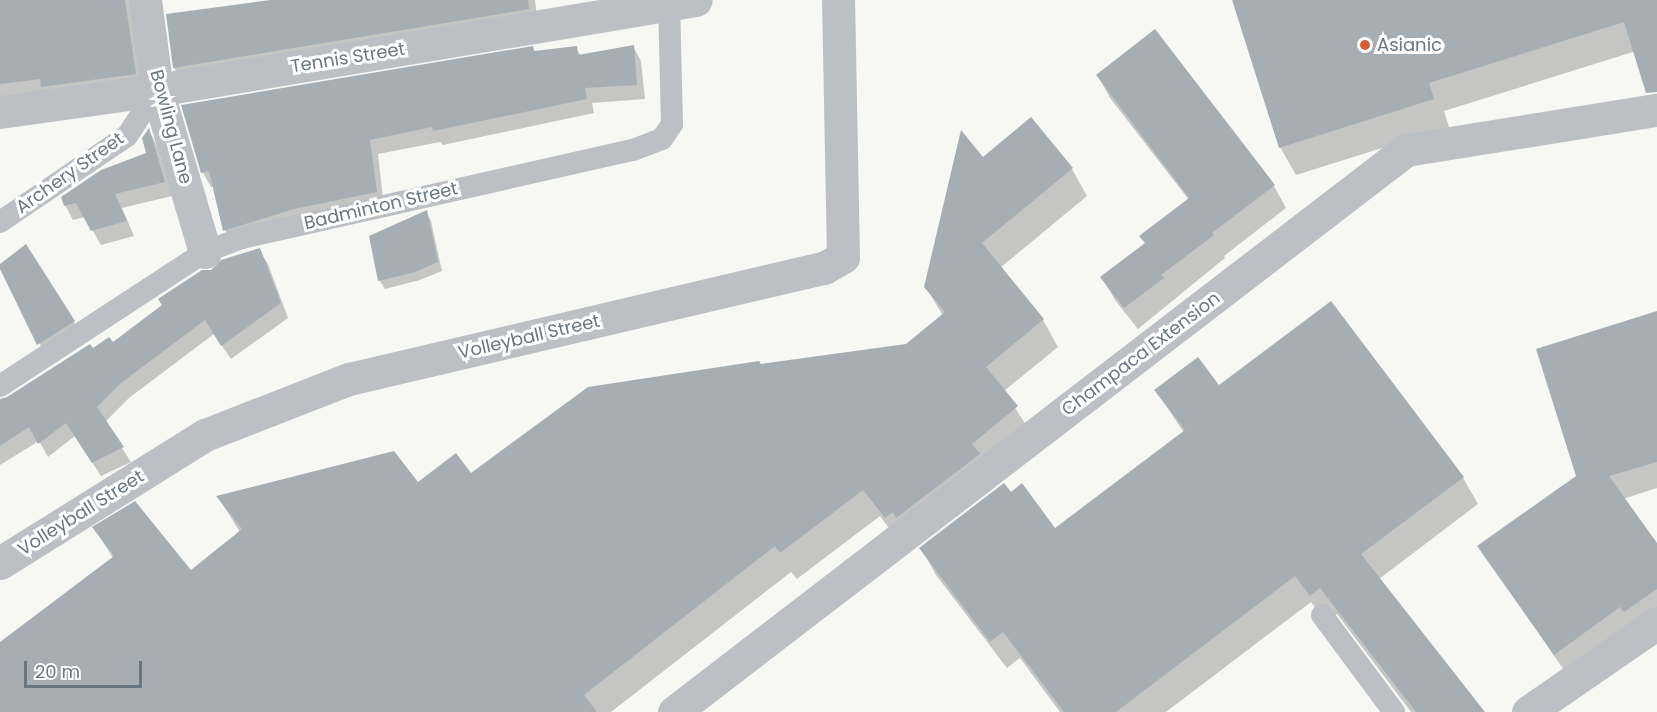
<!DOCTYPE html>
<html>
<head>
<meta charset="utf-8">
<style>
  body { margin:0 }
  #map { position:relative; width:1657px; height:712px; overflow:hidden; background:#f7f7f4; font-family:Poppins,sans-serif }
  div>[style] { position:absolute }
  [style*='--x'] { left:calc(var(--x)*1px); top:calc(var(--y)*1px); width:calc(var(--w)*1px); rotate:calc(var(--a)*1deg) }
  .shadow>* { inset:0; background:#0003 }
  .building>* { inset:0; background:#a7aeb3 }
  .service>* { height:22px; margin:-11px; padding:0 11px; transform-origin:11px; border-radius:11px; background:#bcc0c4 }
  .minor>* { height:33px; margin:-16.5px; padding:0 16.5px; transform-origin:16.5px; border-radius:16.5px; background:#bcc0c4 }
  .dots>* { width:16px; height:16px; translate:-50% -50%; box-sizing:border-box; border:3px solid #fff; border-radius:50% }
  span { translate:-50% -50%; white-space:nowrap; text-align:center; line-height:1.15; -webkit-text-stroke:6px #fff; paint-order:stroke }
  .poi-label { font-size:18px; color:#697782 }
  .left { translate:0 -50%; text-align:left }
  .street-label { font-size:18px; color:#697782 }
  .scale { position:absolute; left:24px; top:661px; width:118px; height:27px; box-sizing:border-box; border:3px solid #697782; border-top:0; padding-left:8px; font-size:18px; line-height:21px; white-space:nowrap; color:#697782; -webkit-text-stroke:4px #fff; paint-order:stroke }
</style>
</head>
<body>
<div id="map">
  <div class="shadow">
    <div style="clip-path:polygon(0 0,132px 0,146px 92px,0 112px)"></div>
    <div style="clip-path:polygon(277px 0,535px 0,538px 25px,184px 84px,174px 68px,167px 15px)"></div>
    <div style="clip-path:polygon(1234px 0,1657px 0,1657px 74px,1636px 51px,1444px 111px,1449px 127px,1296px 175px,1280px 147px)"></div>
    <div style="clip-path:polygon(633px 46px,641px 61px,645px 99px,592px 103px,594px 113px,443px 145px,440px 142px,378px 154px,384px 207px,233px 245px,225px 230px,214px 187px,211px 187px,203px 173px,183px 106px,532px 48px,535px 52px,576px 48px,581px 56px)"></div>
    <div style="clip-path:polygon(1098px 76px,1274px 186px,1286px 208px,1224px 256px,1225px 258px,1138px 329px,1115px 300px,1102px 278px,1146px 245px,1189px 200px,1110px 98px)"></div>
    <div style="clip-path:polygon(1031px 119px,1072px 169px,1087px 196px,1000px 268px,1043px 320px,1058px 347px,1004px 391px,1032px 434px,901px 544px,880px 516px,797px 579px,791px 572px,611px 712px,0 712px,0 644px,113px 558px,94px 528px,191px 572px,240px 532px,218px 497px,418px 484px,471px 475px,760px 365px,907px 345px,943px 316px,926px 287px,983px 159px)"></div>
    <div style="clip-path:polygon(149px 130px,156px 144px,172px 196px,122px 208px,134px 236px,101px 245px,85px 217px,73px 220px,65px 205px,148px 154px)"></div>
    <div style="clip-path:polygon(426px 212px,431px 221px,442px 271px,420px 280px,385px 289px,380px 281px,371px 237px)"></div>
    <div style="clip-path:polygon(259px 250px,268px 264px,288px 318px,231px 359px,214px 334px,129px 398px,105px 422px,131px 462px,101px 476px,75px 436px,48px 457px,39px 441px,0 465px,0 400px,8px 399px,92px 350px,113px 344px,211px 271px)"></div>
    <div style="clip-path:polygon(0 266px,74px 322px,84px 339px,49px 362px)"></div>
    <div style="clip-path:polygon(1657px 315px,1657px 488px,1623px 499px,1657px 545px,1657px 621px,1568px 676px,1479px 546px,1578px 477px)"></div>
    <div style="clip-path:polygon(1219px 387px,1463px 478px,1478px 504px,1379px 579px,1482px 712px,1411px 712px,1337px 614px,1326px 622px,1311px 602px,1166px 712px,1060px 712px,1020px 658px,1007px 668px,936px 575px,921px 548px,1011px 494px,1055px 530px,1184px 433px,1156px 390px)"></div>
  </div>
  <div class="building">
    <div style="clip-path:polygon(0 0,125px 0,136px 74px,41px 87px,40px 79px,0 84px)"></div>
    <div style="clip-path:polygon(270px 0,528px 0,529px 9px,173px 68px,166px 14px)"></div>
    <div style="clip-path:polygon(1232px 0,1657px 0,1657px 92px,1646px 93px,1624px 22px,1429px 83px,1434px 99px,1279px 148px)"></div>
    <div style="clip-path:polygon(1155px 29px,1275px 185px,1212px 233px,1214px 235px,1161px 275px,1164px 278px,1124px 308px,1100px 277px,1145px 243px,1139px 236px,1189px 198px,1096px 75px)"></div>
    <div style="clip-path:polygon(634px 45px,637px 85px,585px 88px,587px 99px,433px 131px,432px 127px,370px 140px,377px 192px,294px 209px,223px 231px,209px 171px,201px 173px,181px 105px,533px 46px,534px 51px,577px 46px,578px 55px)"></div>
    <div style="clip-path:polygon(1031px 117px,1073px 168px,982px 243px,1044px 319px,986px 367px,1018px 406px,972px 444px,980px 454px,896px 518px,893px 512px,885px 518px,863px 490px,780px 553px,775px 546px,584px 695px,597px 712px,0 712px,0 642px,114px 556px,92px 527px,135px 501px,191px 570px,242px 529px,216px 496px,394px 451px,418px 482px,456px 453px,471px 473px,588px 387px,759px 361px,761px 364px,906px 344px,945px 312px,924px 287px,961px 130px,983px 157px)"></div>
    <div style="clip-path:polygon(149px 128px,165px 182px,115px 194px,127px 221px,91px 231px,76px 203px,64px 206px,61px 197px,101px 170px,146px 153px,142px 138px)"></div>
    <div style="clip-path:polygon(427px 210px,438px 262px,415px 272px,378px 281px,369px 236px)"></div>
    <div style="clip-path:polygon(26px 244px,75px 321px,37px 345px,0 269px,0 264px)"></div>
    <div style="clip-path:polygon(260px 248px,281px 303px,221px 346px,205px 320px,121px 383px,97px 407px,124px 447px,92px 463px,66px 423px,38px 444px,29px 427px,0 446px,0 399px,7px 397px,90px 344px,93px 348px,109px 337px,113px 342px,162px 305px,158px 299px,202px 270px,211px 270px,221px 260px)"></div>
    <div style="clip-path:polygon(1331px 301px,1464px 477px,1361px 554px,1485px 712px,1416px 712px,1320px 588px,1310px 596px,1295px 576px,1116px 712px,1064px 712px,1003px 632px,990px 642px,919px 548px,1004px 483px,1011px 492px,1022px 483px,1055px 528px,1185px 430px,1154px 390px,1198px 357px,1219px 385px)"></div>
    <div style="clip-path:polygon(1657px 311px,1657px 462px,1609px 476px,1657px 543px,1657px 589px,1624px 612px,1620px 607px,1554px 655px,1477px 546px,1576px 476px,1536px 349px)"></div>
  </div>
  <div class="service">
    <div style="--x:0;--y:222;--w:153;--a:-34.1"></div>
    <div style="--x:127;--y:136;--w:55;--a:-56.9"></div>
    <div style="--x:0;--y:386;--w:245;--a:-33.2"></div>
    <div style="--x:205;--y:252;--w:40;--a:-21"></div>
    <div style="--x:242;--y:238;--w:401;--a:-12.7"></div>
    <div style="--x:633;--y:150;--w:31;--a:-21"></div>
    <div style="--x:662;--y:139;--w:18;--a:-56"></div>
    <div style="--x:672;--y:124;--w:120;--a:-91.4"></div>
    <div style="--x:1322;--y:615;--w:121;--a:53.4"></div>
  </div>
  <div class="minor">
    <div style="--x:145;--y:0;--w:91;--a:82.4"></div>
    <div style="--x:157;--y:90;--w:169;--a:73.5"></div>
    <div style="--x:0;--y:112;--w:159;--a:-8"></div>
    <div style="--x:157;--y:90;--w:546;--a:-9.48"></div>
    <div style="--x:0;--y:563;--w:242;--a:-32"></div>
    <div style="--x:205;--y:435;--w:155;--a:-21.3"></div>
    <div style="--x:349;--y:379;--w:488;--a:-13.2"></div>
    <div style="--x:824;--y:268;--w:22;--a:-30"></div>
    <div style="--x:843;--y:257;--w:257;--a:-91.1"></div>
    <div style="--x:674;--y:712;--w:923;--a:-37.52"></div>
    <div style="--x:1406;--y:150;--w:254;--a:-9.1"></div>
    <div style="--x:1528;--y:712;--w:157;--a:-34.6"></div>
  </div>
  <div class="dots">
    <div style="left:1365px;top:45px;background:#d25d39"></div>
  </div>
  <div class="poi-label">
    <span class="left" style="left:1377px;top:45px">Asianic</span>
  </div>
  <div class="street-label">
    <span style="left:348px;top:58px;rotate:-9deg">Tennis Street</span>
    <span style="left:171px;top:127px;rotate:75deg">Bowling Lane</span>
    <span style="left:70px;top:173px;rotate:-35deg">Archery Street</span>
    <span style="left:381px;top:206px;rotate:-13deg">Badminton Street</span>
    <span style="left:529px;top:337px;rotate:-13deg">Volleyball Street</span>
    <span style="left:1141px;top:354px;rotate:-37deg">Champaca Extension</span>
    <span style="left:81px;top:513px;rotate:-32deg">Volleyball Street</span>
  </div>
  <div class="scale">20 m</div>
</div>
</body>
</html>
